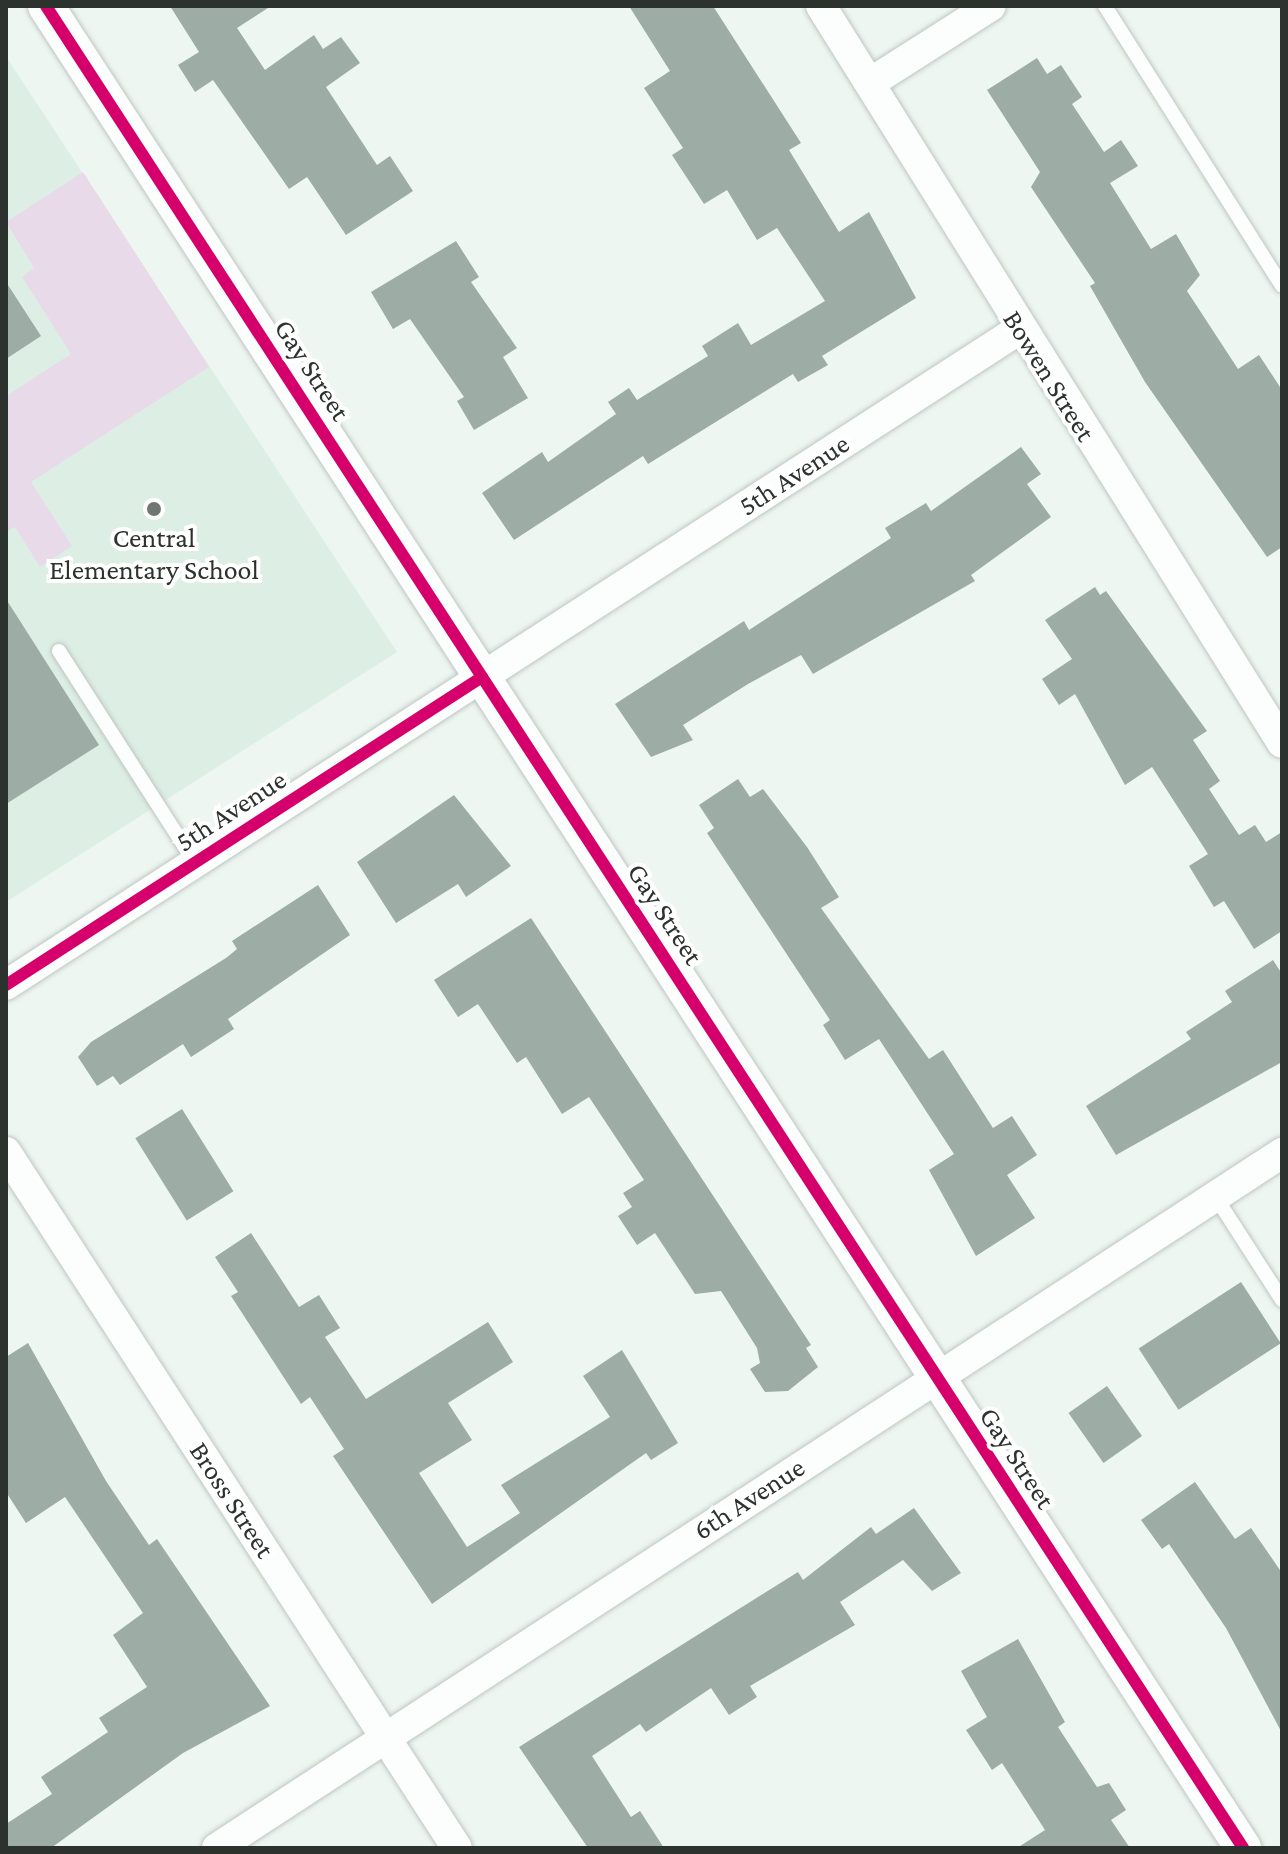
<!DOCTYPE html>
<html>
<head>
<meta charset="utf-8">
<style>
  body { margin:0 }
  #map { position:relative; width:1288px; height:1854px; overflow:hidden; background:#edf6f1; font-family:"Crimson Pro",serif }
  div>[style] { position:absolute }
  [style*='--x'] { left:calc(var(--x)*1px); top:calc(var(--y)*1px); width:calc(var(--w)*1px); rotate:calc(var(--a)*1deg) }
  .built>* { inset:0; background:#ddefe5 }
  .green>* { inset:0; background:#e9dae9 }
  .building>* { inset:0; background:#9daca5; transform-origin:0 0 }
  .roads { filter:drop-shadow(0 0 2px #bfc6c2) drop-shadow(0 0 2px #bfc6c2) }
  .service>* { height:14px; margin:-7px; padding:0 7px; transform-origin:7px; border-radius:7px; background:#fcfefd }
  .minor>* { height:30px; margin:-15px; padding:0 15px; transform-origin:15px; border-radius:15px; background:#fcfefd }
  .tertiary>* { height:36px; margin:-18px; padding:0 18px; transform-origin:18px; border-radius:18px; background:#fcfefd }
  .cycleway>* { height:12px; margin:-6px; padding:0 6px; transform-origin:6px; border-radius:6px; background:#d6006c }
  .dots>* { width:22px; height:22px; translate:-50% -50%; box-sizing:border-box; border:4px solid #fff; border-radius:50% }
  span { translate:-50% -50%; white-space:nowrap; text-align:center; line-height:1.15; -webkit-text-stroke:8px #fff; paint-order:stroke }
  .street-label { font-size:28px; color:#2c322e }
  .poi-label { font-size:28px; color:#2c322e }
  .frame { position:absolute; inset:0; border:8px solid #2c322e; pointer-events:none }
</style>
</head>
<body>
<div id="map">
  <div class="built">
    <div style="clip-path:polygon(7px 58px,397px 652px,6px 902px,6px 59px)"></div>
  </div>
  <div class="green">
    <div style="clip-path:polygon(83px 172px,209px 367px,31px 482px,72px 546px,40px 567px,15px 527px,6px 532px,6px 396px,71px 354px,22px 277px,34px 268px,6px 222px)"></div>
  </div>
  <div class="building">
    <div style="clip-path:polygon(170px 6px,271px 6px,237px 28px,265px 70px,314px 35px,323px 49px,341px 37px,360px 63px,326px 87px,377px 165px,390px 156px,413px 191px,346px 235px,307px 177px,289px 189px,213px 80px,195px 92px,178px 65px,199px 52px)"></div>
    <div style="clip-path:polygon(629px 6px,713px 6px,801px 143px,789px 150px,839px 232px,869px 212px,916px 298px,822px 356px,828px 365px,798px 382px,793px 374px,648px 464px,643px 456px,514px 540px,482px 493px,542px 452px,548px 462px,616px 414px,608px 402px,629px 388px,637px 400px,708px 356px,702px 346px,738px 323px,751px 345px,825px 301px,777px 228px,757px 240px,727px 190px,704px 204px,672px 155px,683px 148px,644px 88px,670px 71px)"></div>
    <div style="clip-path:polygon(1037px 58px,1047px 74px,1061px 65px,1082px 97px,1072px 104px,1104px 152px,1121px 140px,1138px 166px,1110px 183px,1151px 249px,1176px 234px,1200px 275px,1187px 291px,1238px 369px,1259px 355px,1282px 390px,1282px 547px,1267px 557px,1145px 382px,1090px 286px,1095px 283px,1031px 187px,1040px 172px,987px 90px)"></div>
    <div style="clip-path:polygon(456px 241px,479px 277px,471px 282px,517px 348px,503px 357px,528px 398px,474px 430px,457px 401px,464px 397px,410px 319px,393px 329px,371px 292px)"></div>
    <div style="clip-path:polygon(6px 282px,41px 336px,6px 359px)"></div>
    <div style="clip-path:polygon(1021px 447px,1041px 474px,1027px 484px,1051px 517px,971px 575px,975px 581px,813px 674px,801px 655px,748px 684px,683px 725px,693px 740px,651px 757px,615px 704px,744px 621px,749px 630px,891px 538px,885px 528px,926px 503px,931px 511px)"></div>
    <div style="clip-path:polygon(1095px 587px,1100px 595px,1106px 591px,1207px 731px,1193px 740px,1220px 781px,1209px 789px,1239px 835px,1255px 825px,1266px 842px,1282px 832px,1282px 931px,1254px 949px,1224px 901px,1214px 907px,1189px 866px,1208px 854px,1152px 767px,1125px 785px,1075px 694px,1059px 705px,1042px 679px,1072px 659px,1045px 620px)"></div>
    <div style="clip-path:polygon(6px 599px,99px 745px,6px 804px)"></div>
    <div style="clip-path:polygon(738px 779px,750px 797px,763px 789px,807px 847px,839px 897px,821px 908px,929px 1059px,943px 1050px,993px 1128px,1012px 1116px,1037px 1155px,1007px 1175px,1035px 1218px,976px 1256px,929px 1170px,954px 1154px,879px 1039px,845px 1060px,823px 1025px,830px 1020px,707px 833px,714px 828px,699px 805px)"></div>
    <div style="clip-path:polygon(454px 795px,511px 866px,466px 897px,458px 884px,396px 923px,357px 862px)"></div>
    <div style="clip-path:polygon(318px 885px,350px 935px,228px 1019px,234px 1029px,191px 1057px,183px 1044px,120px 1085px,113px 1076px,97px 1086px,78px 1057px,91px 1042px,226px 958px,237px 949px,232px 941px)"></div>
    <div style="clip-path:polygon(531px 918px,811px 1345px,806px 1348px,818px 1367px,788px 1391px,765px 1392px,750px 1369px,760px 1363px,757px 1348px,721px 1291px,695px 1294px,655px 1233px,637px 1245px,618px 1216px,632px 1207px,623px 1193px,644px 1180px,589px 1097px,562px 1114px,526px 1057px,517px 1063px,478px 1004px,458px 1017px,434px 980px)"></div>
    <div style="clip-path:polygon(1273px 960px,1282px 974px,1282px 1062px,1116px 1155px,1086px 1106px,1191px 1039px,1186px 1032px,1232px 1002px,1225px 991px)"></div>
    <div style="left:182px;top:1109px;width:97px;height:55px;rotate:58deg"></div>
    <div style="clip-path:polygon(251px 1233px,299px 1307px,319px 1295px,340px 1328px,325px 1337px,366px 1399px,488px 1322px,513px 1362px,448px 1403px,472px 1440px,419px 1473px,467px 1547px,520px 1513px,501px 1485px,610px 1417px,583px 1376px,622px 1350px,678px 1443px,651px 1460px,646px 1453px,432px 1604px,333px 1456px,344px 1449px,310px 1397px,301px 1404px,231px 1296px,238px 1292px,215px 1257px)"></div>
    <div style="left:1241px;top:1282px;width:73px;height:122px;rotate:57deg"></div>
    <div style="clip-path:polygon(28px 1343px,106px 1481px,149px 1545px,157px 1539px,270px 1706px,183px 1753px,51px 1848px,6px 1848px,6px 1824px,52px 1794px,41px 1777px,108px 1732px,99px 1718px,147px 1687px,113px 1635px,143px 1613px,65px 1497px,26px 1523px,6px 1492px,6px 1357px)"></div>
    <div style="left:1107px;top:1386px;width:61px;height:47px;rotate:55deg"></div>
    <div style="clip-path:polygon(1195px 1482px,1235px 1539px,1251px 1528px,1282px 1573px,1282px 1733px,1226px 1628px,1169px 1544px,1162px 1549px,1141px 1520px)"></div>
    <div style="clip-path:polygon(914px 1508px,961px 1573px,932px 1591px,903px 1560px,840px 1602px,855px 1625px,750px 1686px,757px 1697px,729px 1715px,711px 1688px,646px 1732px,640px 1724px,592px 1756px,631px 1817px,640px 1811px,664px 1848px,588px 1848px,519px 1747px,798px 1572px,803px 1580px,871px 1527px,876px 1534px)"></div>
    <div style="clip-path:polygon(1018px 1639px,1065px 1722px,1058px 1727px,1097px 1787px,1109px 1783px,1126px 1810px,1111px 1820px,1130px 1848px,1017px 1848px,1045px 1830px,1002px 1763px,992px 1770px,966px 1730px,987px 1717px,961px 1671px)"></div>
  </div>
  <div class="roads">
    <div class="service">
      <div style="--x:1105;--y:6;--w:331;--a:57.7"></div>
      <div style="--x:59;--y:651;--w:252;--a:57.3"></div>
      <div style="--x:1215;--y:1196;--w:124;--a:57.2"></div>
    </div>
    <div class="minor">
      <div style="--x:821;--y:6;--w:869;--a:57.97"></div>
      <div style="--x:870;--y:83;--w:143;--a:-32.5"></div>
      <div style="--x:6;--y:985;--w:1205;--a:-32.91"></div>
      <div style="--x:6;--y:1152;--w:829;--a:57.06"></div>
      <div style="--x:217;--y:1848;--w:1272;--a:-33.13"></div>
    </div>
    <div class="tertiary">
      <div style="--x:46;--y:6;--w:2197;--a:56.98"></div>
    </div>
  </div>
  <div class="cycleway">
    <div style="--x:46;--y:6;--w:2197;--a:56.98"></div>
    <div style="--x:6;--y:985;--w:567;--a:-32.91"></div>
  </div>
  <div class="dots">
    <div style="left:154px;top:509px;background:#707772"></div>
  </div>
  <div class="street-label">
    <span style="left:312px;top:370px;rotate:57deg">Gay Street</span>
    <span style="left:1049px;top:376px;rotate:58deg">Bowen Street</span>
    <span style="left:794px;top:475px;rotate:-33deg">5th Avenue</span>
    <span style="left:231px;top:811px;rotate:-33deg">5th Avenue</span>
    <span style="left:665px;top:914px;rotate:57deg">Gay Street</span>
    <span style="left:1017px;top:1458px;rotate:57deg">Gay Street</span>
    <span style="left:749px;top:1499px;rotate:-33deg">6th Avenue</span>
    <span style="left:232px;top:1500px;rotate:57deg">Bross Street</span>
  </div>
  <div class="poi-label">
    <span style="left:154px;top:554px">Central<br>Elementary School</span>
  </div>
  <div class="frame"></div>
</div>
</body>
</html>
